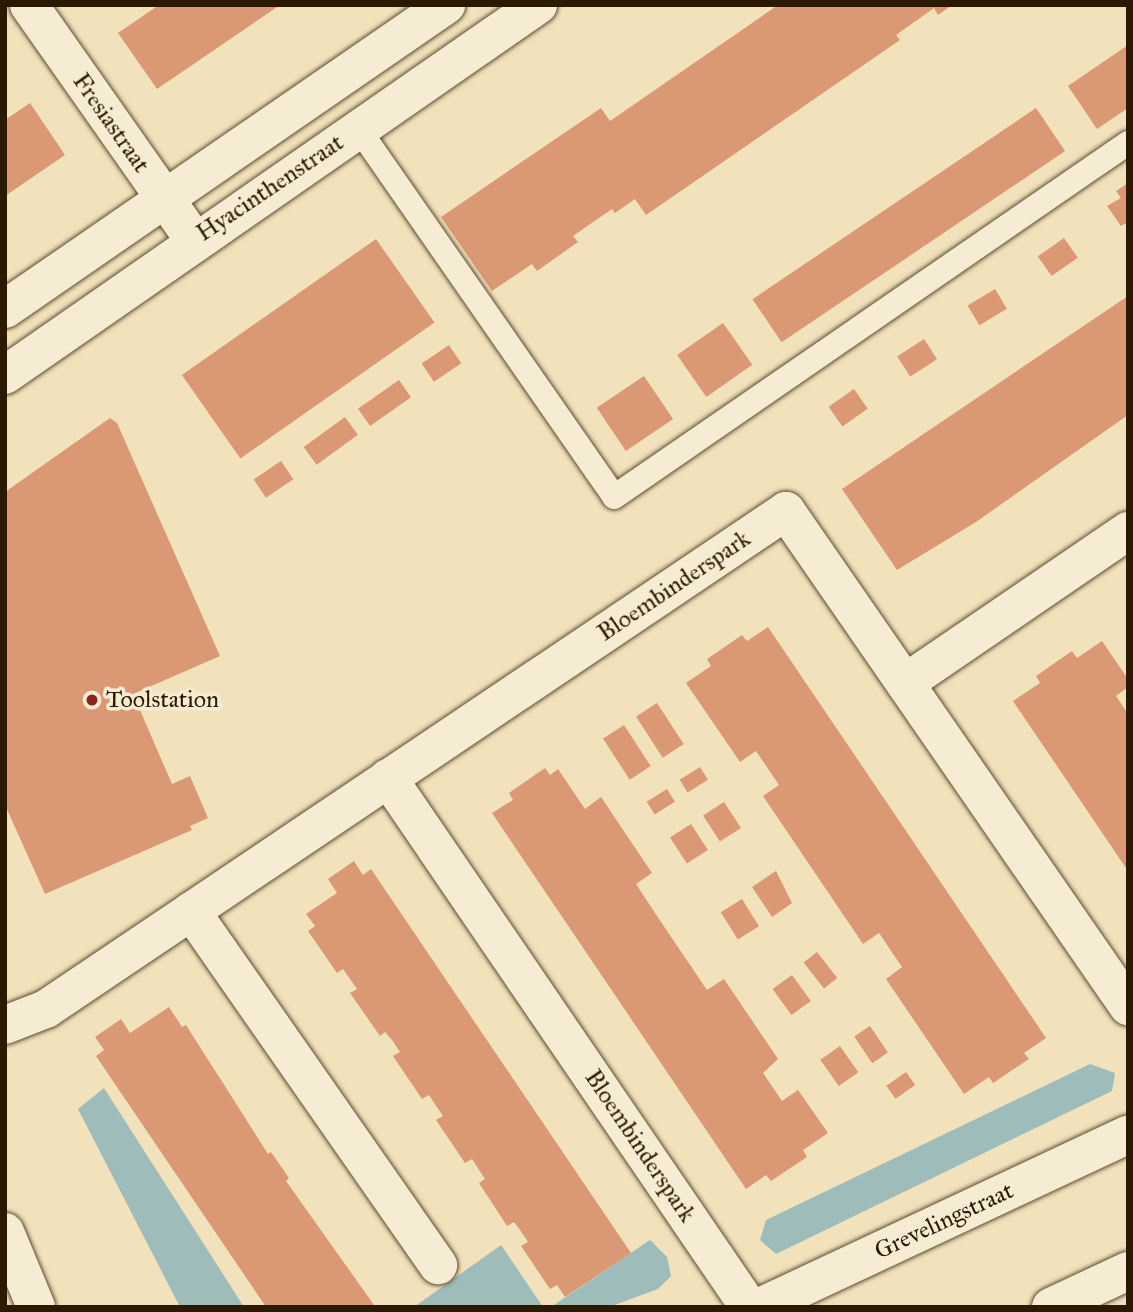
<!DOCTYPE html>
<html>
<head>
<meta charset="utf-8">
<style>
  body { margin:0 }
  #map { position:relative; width:1133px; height:1312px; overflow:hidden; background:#f1e2bb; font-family:"IM FELL Great Primer",serif }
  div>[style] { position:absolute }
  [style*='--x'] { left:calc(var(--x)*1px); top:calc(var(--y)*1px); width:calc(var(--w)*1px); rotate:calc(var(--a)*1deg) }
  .water>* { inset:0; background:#9ebcba }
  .building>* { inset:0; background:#da9875; transform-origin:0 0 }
  .roads { filter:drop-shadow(0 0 2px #5c4c30) drop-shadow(0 0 2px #5c4c30) }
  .lane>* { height:24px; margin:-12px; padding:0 12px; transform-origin:12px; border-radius:12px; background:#f6ecd3 }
  .street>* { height:38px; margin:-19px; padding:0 19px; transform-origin:19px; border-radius:19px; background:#f6ecd3 }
  .secondary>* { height:38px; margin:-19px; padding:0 19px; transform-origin:19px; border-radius:19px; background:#f6ecd3 }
  .dots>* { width:19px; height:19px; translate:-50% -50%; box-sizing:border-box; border:4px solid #f6ecd3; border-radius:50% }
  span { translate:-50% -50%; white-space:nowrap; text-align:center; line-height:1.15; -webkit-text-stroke:7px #f6ecd3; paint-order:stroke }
  .street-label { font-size:24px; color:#2b1a02 }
  .poi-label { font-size:24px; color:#2b1a02 }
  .left { translate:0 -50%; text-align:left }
  .frame { position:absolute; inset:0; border:7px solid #2b1a02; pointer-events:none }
</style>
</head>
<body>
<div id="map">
  <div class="water">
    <div style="clip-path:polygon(1090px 1064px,1115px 1073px,1112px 1091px,776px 1254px,760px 1240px,766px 1220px)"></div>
    <div style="clip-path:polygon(104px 1088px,244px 1307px,180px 1307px,78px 1109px)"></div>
    <div style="clip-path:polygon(650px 1240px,667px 1257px,671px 1276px,658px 1289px,609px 1307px,551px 1307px)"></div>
    <div style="clip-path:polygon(501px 1245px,543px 1307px,414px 1307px)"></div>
  </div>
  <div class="building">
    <div style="clip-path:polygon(159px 5px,280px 5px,157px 89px,118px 33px)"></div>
    <div style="clip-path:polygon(778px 5px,952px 5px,938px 15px,934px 8px,896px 35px,900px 40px,646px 215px,635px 199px,615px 213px,612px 209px,573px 236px,578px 242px,537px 271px,532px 264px,492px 291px,441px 217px,601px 108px,610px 121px)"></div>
    <div style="clip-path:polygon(1128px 45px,1128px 108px,1097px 129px,1068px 86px)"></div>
    <div style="clip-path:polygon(30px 103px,65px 155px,5px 196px,5px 120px)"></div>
    <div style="left:1036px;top:108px;width:52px;height:342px;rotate:56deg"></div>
    <div style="clip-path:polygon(1128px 183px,1128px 222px,1121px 226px,1107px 206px,1121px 198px,1116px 191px)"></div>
    <div style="left:1064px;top:238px;width:24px;height:32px;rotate:55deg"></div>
    <div style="left:376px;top:239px;width:102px;height:237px;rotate:55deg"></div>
    <div style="left:995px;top:289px;width:23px;height:32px;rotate:59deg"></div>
    <div style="clip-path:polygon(1128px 296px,1128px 415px,976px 522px,897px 570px,842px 489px)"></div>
    <div style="left:723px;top:323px;width:51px;height:56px;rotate:55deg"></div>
    <div style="left:924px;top:339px;width:24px;height:32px;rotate:57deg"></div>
    <div style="left:449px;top:345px;width:22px;height:33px;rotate:56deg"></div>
    <div style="left:644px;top:376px;width:52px;height:57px;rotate:56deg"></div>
    <div style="left:399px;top:380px;width:21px;height:50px;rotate:55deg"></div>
    <div style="left:854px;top:389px;width:24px;height:31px;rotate:55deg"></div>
    <div style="left:345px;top:417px;width:22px;height:51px;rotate:54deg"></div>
    <div style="clip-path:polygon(110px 418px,117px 423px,220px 656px,133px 694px,172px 784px,190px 776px,208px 818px,190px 826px,192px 830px,45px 894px,5px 805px,5px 492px)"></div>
    <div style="left:281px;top:461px;width:22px;height:33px;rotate:56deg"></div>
    <div style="clip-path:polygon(768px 627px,1046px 1038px,1024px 1053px,1029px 1059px,993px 1083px,989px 1077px,964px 1094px,886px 979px,902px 967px,879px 933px,863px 944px,763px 796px,779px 785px,756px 751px,740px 762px,686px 683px,711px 666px,707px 659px,742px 635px,747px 641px)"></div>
    <div style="clip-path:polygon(1102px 641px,1128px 679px,1128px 687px,1116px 696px,1128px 714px,1128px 871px,1013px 701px,1040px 683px,1036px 676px,1072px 651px,1077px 658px)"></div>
    <div style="left:657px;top:703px;width:49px;height:25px;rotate:57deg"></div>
    <div style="left:624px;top:725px;width:49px;height:25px;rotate:57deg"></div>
    <div style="left:700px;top:767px;width:15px;height:24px;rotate:58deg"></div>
    <div style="clip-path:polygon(545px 768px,550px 775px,558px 769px,585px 809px,601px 797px,652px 873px,636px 884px,661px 922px,707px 990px,724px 979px,778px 1059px,763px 1073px,782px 1101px,798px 1090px,828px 1133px,803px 1150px,807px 1157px,771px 1181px,766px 1175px,746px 1189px,492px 813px,513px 800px,509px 793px)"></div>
    <div style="left:667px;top:789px;width:15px;height:24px;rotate:58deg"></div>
    <div style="left:724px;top:802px;width:31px;height:25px;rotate:57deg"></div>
    <div style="left:691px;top:824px;width:31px;height:25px;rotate:57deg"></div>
    <div style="clip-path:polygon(354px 861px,363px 875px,371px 869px,631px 1253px,565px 1297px,557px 1285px,550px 1289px,521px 1246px,528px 1242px,520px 1230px,514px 1222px,507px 1226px,479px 1183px,485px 1179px,472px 1159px,465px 1163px,436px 1120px,443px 1116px,429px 1095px,422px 1099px,393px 1056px,400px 1052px,392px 1040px,385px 1032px,380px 1036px,350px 993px,357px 989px,343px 969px,337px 973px,308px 931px,315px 926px,306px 914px,337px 893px,328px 879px)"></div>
    <div style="clip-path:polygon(776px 871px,792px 903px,772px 917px,752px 887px)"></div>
    <div style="left:742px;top:899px;width:32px;height:25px;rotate:58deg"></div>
    <div style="left:817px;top:952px;width:33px;height:17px;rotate:52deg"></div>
    <div style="left:792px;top:975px;width:32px;height:24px;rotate:54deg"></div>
    <div style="clip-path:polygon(169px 1007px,182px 1027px,186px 1025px,268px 1154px,271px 1152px,289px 1178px,286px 1181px,374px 1305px,266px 1307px,96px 1056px,104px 1050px,95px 1037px,121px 1019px,130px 1033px)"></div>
    <div style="left:870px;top:1026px;width:32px;height:19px;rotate:56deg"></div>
    <div style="left:840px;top:1046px;width:32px;height:24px;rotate:55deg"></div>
    <div style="left:906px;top:1072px;width:16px;height:24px;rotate:55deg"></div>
  </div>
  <div class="roads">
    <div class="lane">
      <div style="--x:358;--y:128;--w:449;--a:55.2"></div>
      <div style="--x:614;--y:497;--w:624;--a:-34.56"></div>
    </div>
    <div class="street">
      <div style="--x:29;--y:5;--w:287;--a:54.9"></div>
      <div style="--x:905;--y:683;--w:270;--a:-34.3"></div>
      <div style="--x:388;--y:778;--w:640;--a:55.69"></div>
      <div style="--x:191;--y:911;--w:432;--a:55.1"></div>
      <div style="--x:5;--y:1025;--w:44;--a:-21.3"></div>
      <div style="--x:46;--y:1009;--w:892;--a:-33.94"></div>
      <div style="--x:786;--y:511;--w:602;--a:55.36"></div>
      <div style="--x:760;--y:1307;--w:406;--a:-25.1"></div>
      <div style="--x:1051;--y:1307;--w:85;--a:-25.1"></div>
    </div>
    <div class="secondary">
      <div style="--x:5;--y:309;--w:536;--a:-34.58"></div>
      <div style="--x:5;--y:375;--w:649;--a:-34.77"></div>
      <div style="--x:5;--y:1232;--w:81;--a:67.5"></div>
    </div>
  </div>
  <div class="dots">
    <div style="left:92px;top:700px;background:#8f2418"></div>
  </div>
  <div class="street-label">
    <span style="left:111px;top:123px;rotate:55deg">Fresiastraat</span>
    <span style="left:270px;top:188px;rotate:-34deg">Hyacinthenstraat</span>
    <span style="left:674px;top:586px;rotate:-34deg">Bloembinderspark</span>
    <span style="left:640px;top:1146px;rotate:56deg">Bloembinderspark</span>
    <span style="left:944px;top:1221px;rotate:-25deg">Grevelingstraat</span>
  </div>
  <div class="poi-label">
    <span class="left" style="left:106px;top:700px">Toolstation</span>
  </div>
  <div class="frame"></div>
</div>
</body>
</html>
